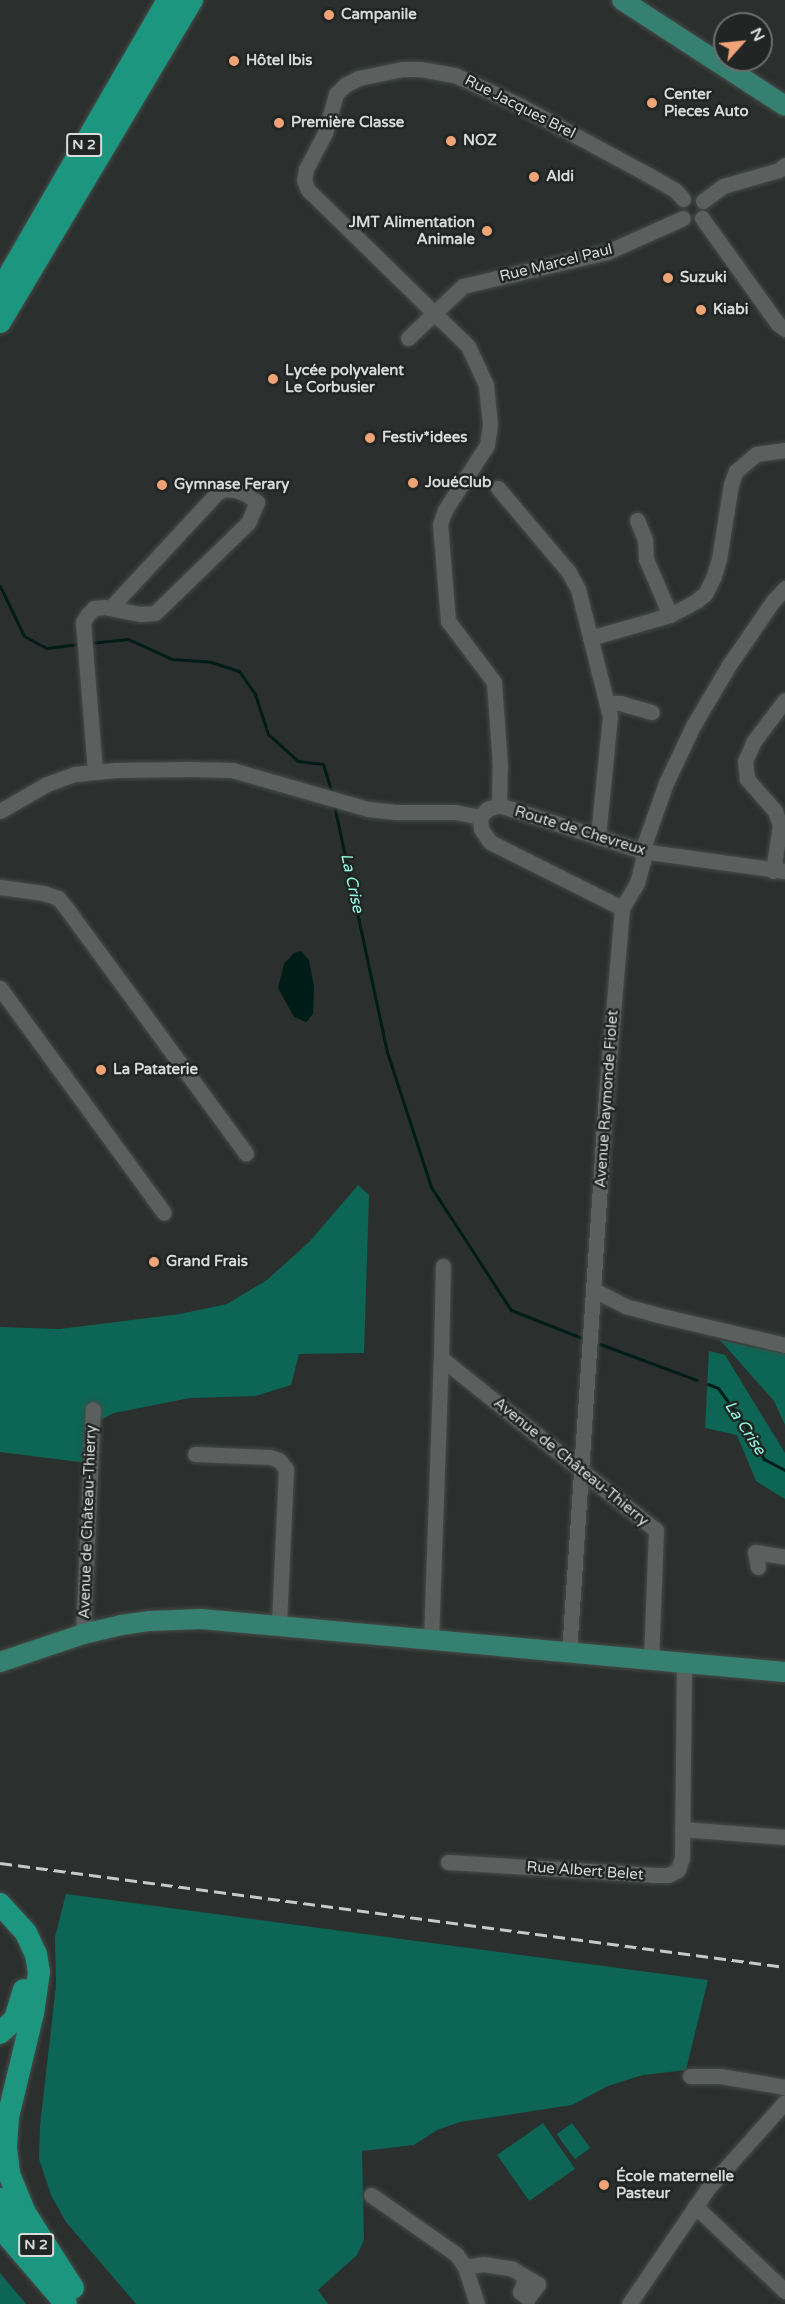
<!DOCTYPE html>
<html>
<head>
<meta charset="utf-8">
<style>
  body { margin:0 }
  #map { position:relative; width:785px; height:2304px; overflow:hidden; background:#2b302e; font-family:"Varela Round",sans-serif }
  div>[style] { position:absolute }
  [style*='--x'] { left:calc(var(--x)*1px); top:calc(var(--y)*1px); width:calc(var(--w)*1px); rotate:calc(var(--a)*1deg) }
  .green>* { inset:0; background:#0d6555; transform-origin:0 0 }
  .water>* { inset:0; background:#001c16 }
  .stream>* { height:3px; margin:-1.5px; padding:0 1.5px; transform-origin:1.5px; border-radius:1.5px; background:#001c16 }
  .roads { filter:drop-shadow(0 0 2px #464b49) drop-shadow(0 0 2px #464b49) }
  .minor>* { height:15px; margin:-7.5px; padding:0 7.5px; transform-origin:7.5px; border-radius:7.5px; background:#5b605e }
  .major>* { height:20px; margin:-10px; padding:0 10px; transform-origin:10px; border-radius:10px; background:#368072 }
  .highway>* { height:22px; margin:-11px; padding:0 11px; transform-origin:11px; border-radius:11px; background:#1d967f }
  .rail>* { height:3px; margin-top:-1.5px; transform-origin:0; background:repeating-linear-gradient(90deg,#c7cac9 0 12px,transparent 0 18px) }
  .dots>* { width:16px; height:16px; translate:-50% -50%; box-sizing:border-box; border:3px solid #212624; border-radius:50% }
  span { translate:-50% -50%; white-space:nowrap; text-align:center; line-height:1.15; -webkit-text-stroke:5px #212624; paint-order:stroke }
  .shield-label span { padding:2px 4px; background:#212624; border:2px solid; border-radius:4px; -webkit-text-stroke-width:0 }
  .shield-label { font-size:14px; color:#d8dbda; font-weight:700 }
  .poi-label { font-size:15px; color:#d8dbda; font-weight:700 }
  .left { translate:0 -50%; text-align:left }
  .right { translate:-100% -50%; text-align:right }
  .street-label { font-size:15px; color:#d8dbda }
  .water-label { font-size:16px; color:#92fbe1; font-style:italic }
  .north { position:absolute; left:713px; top:12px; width:60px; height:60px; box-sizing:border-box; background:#212624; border:2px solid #6a6e6d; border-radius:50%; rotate:63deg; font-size:16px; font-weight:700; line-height:24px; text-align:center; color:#d8dbda }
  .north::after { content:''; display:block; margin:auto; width:21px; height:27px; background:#efa376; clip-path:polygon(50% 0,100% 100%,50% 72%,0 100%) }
</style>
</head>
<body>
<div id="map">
  <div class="green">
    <div style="clip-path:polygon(358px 1185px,369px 1195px,364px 1353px,299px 1354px,291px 1385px,256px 1396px,190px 1398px,114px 1413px,89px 1426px,88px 1463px,0 1452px,0 1327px,60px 1329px,180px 1314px,227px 1304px,267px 1280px,310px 1241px)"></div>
    <div style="clip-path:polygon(720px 1340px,785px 1354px,785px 1425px,774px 1401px)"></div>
    <div style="clip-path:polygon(709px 1351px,725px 1355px,785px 1453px,785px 1499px,756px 1481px,737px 1435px,705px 1428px)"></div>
    <div style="clip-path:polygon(66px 1894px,708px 1980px,686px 2070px,643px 2075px,608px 2086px,572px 2105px,460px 2122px,437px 2130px,414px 2145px,362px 2151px,364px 2240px,357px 2255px,318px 2290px,328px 2304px,136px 2304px,66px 2222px,51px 2195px,39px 2159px,40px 2126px,56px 1985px,55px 1937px)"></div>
    <div style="left:543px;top:2123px;width:56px;height:56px;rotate:55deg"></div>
    <div style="left:572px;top:2123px;width:31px;height:19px;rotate:54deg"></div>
    <div style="clip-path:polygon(0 2273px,26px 2304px,0 2304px)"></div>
  </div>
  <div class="water">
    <div style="clip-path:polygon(301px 951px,309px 960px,314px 986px,313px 1014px,306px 1022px,294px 1017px,278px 988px,284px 964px,294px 953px)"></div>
  </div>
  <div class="stream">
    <div style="--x:0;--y:586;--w:55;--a:64.4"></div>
    <div style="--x:24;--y:636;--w:26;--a:28"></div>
    <div style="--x:47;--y:648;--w:34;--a:-7"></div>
    <div style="--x:90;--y:643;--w:38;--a:-6"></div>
    <div style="--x:128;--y:639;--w:48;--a:24.4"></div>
    <div style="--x:172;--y:659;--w:39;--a:4"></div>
    <div style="--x:211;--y:662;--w:29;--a:18"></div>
    <div style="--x:239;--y:671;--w:28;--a:55"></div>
    <div style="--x:255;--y:694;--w:42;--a:72"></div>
    <div style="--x:268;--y:734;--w:40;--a:42"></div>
    <div style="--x:298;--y:761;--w:25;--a:7"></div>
    <div style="--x:323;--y:764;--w:30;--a:73"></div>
    <div style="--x:334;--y:805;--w:253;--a:77.9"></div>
    <div style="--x:387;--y:1052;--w:142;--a:71.9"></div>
    <div style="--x:431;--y:1187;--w:147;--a:57"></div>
    <div style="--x:511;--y:1310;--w:76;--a:21.5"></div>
    <div style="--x:600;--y:1344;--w:103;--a:20.4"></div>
    <div style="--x:708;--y:1384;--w:11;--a:22"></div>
    <div style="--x:718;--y:1388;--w:46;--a:53.9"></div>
    <div style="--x:745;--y:1425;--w:39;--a:61"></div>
    <div style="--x:764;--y:1459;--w:24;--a:28"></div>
  </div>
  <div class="roads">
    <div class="minor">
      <div style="--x:703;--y:201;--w:25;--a:-37"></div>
      <div style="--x:723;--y:186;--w:58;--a:-15.9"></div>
      <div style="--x:779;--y:170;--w:8;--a:-40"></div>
      <div style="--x:702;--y:218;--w:130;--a:54.4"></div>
      <div style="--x:778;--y:324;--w:9;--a:36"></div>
      <div style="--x:408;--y:338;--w:76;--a:-43.4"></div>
      <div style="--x:463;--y:286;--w:148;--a:-13.3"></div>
      <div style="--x:607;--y:252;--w:83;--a:-24.1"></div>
      <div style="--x:498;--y:488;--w:109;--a:49.9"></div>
      <div style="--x:568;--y:571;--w:21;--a:61"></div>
      <div style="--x:578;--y:589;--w:131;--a:75.9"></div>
      <div style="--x:610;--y:716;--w:122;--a:95.7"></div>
      <div style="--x:637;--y:520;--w:22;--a:68"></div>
      <div style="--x:645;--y:540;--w:19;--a:87"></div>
      <div style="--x:646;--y:559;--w:61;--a:66.8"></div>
      <div style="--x:590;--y:638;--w:83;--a:-16"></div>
      <div style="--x:670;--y:615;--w:30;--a:-28"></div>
      <div style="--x:696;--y:601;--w:11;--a:-38"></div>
      <div style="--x:705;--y:594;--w:20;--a:-63"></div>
      <div style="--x:714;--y:576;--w:18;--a:-74"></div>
      <div style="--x:719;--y:559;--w:76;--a:-80.9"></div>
      <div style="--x:731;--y:484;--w:14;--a:-69"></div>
      <div style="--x:736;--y:471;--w:26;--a:-40"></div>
      <div style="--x:756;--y:454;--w:29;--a:-8"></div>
      <div style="--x:608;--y:703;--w:12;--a:0"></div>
      <div style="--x:620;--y:703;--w:33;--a:16"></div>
      <div style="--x:95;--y:771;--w:149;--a:-94.6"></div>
      <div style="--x:83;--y:622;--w:9;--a:-58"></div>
      <div style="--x:88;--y:614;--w:8;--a:-45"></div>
      <div style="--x:94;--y:608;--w:10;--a:-6"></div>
      <div style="--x:104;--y:607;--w:37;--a:11"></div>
      <div style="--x:140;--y:614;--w:15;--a:-4"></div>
      <div style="--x:155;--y:613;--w:129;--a:-44.1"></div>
      <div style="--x:248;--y:523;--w:23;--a:-67"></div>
      <div style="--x:257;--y:502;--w:14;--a:-144"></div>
      <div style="--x:246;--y:494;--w:12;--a:-160"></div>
      <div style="--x:235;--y:490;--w:11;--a:-175"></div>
      <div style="--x:224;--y:489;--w:8;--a:150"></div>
      <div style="--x:217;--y:493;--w:157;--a:132.9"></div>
      <div style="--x:499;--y:805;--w:39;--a:-89"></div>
      <div style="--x:500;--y:766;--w:84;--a:-94.1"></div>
      <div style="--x:494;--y:682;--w:76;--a:-127"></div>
      <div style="--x:448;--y:621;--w:97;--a:-94.7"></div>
      <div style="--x:440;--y:524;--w:15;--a:-70"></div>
      <div style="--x:445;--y:510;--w:77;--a:-57.1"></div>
      <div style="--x:487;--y:445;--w:21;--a:-82"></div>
      <div style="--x:490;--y:424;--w:39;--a:-96"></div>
      <div style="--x:486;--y:385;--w:43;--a:-114.8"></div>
      <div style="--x:468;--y:346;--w:223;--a:-135.7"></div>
      <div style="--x:308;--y:190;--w:11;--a:-112"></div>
      <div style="--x:304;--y:180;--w:11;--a:-80"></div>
      <div style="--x:306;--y:169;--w:41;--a:-62.2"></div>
      <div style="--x:325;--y:133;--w:41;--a:-74.2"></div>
      <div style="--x:336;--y:94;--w:13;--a:-45"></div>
      <div style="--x:345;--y:85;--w:16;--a:-27"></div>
      <div style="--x:359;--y:78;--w:45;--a:-11.6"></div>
      <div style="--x:403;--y:69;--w:17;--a:0"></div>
      <div style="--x:420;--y:69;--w:36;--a:10"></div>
      <div style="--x:455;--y:75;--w:73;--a:25.2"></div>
      <div style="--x:521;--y:106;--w:143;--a:28.4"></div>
      <div style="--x:647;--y:174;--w:32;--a:30"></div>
      <div style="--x:675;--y:190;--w:12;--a:48"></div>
      <div style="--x:0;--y:811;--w:54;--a:-29.9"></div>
      <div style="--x:47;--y:784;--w:30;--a:-20"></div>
      <div style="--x:75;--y:774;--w:41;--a:-5.6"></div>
      <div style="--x:116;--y:770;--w:72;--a:-0.8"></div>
      <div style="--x:188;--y:769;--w:44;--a:1.3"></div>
      <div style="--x:232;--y:770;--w:141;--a:16"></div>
      <div style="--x:368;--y:809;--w:28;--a:6"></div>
      <div style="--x:396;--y:812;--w:59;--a:0"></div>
      <div style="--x:455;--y:812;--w:25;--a:11"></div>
      <div style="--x:480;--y:817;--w:11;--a:-49"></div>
      <div style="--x:487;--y:809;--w:13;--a:-18"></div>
      <div style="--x:499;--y:805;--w:150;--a:17.8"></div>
      <div style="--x:642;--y:851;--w:144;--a:8"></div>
      <div style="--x:480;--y:817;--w:12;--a:85"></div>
      <div style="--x:481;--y:829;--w:16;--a:55"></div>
      <div style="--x:490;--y:842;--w:148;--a:26.6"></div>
      <div style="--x:773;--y:871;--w:47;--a:-81.3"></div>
      <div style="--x:780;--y:825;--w:15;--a:-110"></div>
      <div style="--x:775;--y:811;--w:43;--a:-131.2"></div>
      <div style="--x:747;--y:779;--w:18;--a:-96"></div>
      <div style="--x:745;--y:761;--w:22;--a:-66"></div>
      <div style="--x:754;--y:741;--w:51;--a:-52.9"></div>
      <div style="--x:0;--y:887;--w:43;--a:7.9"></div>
      <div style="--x:43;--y:893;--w:16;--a:18"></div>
      <div style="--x:58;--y:898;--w:14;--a:51"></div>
      <div style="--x:67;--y:909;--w:303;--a:53.8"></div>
      <div style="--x:0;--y:988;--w:278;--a:53.9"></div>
      <div style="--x:594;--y:1290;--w:35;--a:27"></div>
      <div style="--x:625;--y:1306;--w:34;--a:15"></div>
      <div style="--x:658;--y:1315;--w:130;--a:13.3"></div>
      <div style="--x:441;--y:1358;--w:92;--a:-88.8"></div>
      <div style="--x:195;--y:1454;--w:75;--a:2.3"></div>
      <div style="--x:270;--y:1457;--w:9;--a:18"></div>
      <div style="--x:279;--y:1460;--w:11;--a:52"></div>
      <div style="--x:286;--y:1469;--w:157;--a:92.6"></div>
      <div style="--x:758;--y:1567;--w:15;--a:-101"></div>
      <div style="--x:755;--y:1552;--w:30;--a:9"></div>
      <div style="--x:83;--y:1634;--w:225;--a:-87.5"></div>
      <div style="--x:431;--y:1640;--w:282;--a:-88"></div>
      <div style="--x:441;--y:1358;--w:275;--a:38.7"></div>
      <div style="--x:656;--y:1530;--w:130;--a:92.2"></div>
      <div style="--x:569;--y:1653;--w:559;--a:-86.21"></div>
      <div style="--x:606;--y:1095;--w:188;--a:-85.1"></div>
      <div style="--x:622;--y:908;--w:29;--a:-59"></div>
      <div style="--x:637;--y:883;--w:23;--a:-75"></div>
      <div style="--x:643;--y:861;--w:10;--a:-96"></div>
      <div style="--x:642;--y:851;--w:72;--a:-70.6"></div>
      <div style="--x:666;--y:783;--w:63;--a:-64.7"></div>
      <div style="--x:693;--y:726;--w:71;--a:-59.5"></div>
      <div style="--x:729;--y:665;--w:78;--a:-55.5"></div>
      <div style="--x:773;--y:601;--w:18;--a:-47"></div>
      <div style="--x:682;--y:1829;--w:103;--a:4.4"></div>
      <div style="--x:448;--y:1862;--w:204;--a:3.6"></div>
      <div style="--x:652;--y:1875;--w:16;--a:0"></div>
      <div style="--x:668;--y:1875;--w:11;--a:-27"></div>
      <div style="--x:678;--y:1870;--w:13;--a:-72"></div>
      <div style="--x:682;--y:1858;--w:195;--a:-89.4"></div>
      <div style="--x:690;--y:2076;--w:30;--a:0"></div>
      <div style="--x:720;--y:2076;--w:66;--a:9.6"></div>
      <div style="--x:371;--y:2195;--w:103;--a:34.8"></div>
      <div style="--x:456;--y:2254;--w:16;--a:55"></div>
      <div style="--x:465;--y:2267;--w:18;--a:-9"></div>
      <div style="--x:483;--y:2264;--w:30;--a:9"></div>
      <div style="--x:513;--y:2269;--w:15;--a:32"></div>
      <div style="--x:526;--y:2277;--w:14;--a:30"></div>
      <div style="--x:538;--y:2284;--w:17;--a:126"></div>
      <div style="--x:528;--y:2298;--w:10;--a:-143"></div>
      <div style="--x:520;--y:2292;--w:16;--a:-68"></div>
      <div style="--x:695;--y:2206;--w:124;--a:43.4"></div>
      <div style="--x:465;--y:2267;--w:39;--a:72"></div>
      <div style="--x:629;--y:2304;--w:140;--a:-55.7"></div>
      <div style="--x:708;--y:2188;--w:115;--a:-48.2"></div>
    </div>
    <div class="major">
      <div style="--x:622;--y:0;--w:194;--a:33"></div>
      <div style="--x:0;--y:1662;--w:88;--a:-18.6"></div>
      <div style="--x:83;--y:1634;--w:39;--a:-13"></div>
      <div style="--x:121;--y:1625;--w:28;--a:-8"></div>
      <div style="--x:149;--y:1621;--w:52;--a:-2.2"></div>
      <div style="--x:201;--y:1619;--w:586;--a:5.19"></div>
    </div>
    <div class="highway">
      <div style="--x:0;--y:291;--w:336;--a:-60"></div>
      <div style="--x:0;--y:322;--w:375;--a:-59.2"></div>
      <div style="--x:0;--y:1904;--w:39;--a:48"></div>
      <div style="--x:26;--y:1933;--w:23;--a:65"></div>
      <div style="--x:36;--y:1954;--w:18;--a:81"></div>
      <div style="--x:39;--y:1972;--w:41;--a:98.3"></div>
      <div style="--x:33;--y:2013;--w:107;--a:103.5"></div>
      <div style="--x:8;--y:2117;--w:31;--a:94"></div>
      <div style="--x:6;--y:2148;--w:26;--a:83"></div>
      <div style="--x:9;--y:2174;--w:42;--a:67.7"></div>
      <div style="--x:25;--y:2213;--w:89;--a:57.4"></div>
      <div style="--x:0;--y:2033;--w:21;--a:-43"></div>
      <div style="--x:15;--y:2019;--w:30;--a:-73"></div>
      <div style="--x:0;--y:2199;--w:36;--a:52"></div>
      <div style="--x:0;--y:2227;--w:101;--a:49.4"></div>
    </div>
  </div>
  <div class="rail">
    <div style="--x:0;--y:1863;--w:792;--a:7.55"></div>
  </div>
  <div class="dots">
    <div style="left:329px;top:15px;background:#efa376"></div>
    <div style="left:234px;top:61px;background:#efa376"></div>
    <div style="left:652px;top:103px;background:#efa376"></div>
    <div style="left:279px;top:123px;background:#efa376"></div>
    <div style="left:451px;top:141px;background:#efa376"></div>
    <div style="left:534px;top:177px;background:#efa376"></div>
    <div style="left:487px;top:231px;background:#efa376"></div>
    <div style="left:668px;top:278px;background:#efa376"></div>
    <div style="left:701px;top:310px;background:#efa376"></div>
    <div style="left:273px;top:379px;background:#efa376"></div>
    <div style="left:370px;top:438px;background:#efa376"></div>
    <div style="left:413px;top:483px;background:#efa376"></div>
    <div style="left:162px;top:485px;background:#efa376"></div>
    <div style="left:101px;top:1070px;background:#efa376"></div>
    <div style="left:154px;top:1262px;background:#efa376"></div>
    <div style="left:604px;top:2185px;background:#efa376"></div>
  </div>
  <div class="shield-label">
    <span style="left:84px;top:145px">N 2</span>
    <span style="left:36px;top:2245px">N 2</span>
  </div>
  <div class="poi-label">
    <span class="left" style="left:341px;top:15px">Campanile</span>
    <span class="left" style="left:246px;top:61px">Hôtel Ibis</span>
    <span class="left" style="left:664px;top:103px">Center<br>Pieces Auto</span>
    <span class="left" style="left:291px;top:123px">Première Classe</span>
    <span class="left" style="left:463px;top:141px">NOZ</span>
    <span class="left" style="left:546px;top:177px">Aldi</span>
    <span class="right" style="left:475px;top:231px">JMT Alimentation<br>Animale</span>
    <span class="left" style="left:680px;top:278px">Suzuki</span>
    <span class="left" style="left:713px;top:310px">Kiabi</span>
    <span class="left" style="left:285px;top:379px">Lycée polyvalent<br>Le Corbusier</span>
    <span class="left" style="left:382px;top:438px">Festiv*idees</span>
    <span class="left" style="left:425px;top:483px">JouéClub</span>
    <span class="left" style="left:174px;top:485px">Gymnase Ferary</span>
    <span class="left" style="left:113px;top:1070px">La Pataterie</span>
    <span class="left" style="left:166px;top:1262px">Grand Frais</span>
    <span class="left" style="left:616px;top:2185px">École maternelle<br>Pasteur</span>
  </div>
  <div class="street-label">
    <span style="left:520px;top:107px;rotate:27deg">Rue Jacques Brel</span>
    <span style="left:556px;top:263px;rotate:-14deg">Rue Marcel Paul</span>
    <span style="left:580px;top:831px;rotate:17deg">Route de Chevreux</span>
    <span style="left:607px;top:1099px;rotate:-86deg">Avenue Raymonde Fiolet</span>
    <span style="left:571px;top:1462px;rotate:39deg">Avenue de Château-Thierry</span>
    <span style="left:88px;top:1522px;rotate:-88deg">Avenue de Château-Thierry</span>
    <span style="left:585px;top:1871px;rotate:4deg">Rue Albert Belet</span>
  </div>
  <div class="water-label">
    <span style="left:352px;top:883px;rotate:78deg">La Crise</span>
    <span style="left:745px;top:1428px;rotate:57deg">La Crise</span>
  </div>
  <div class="north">N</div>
</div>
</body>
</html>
